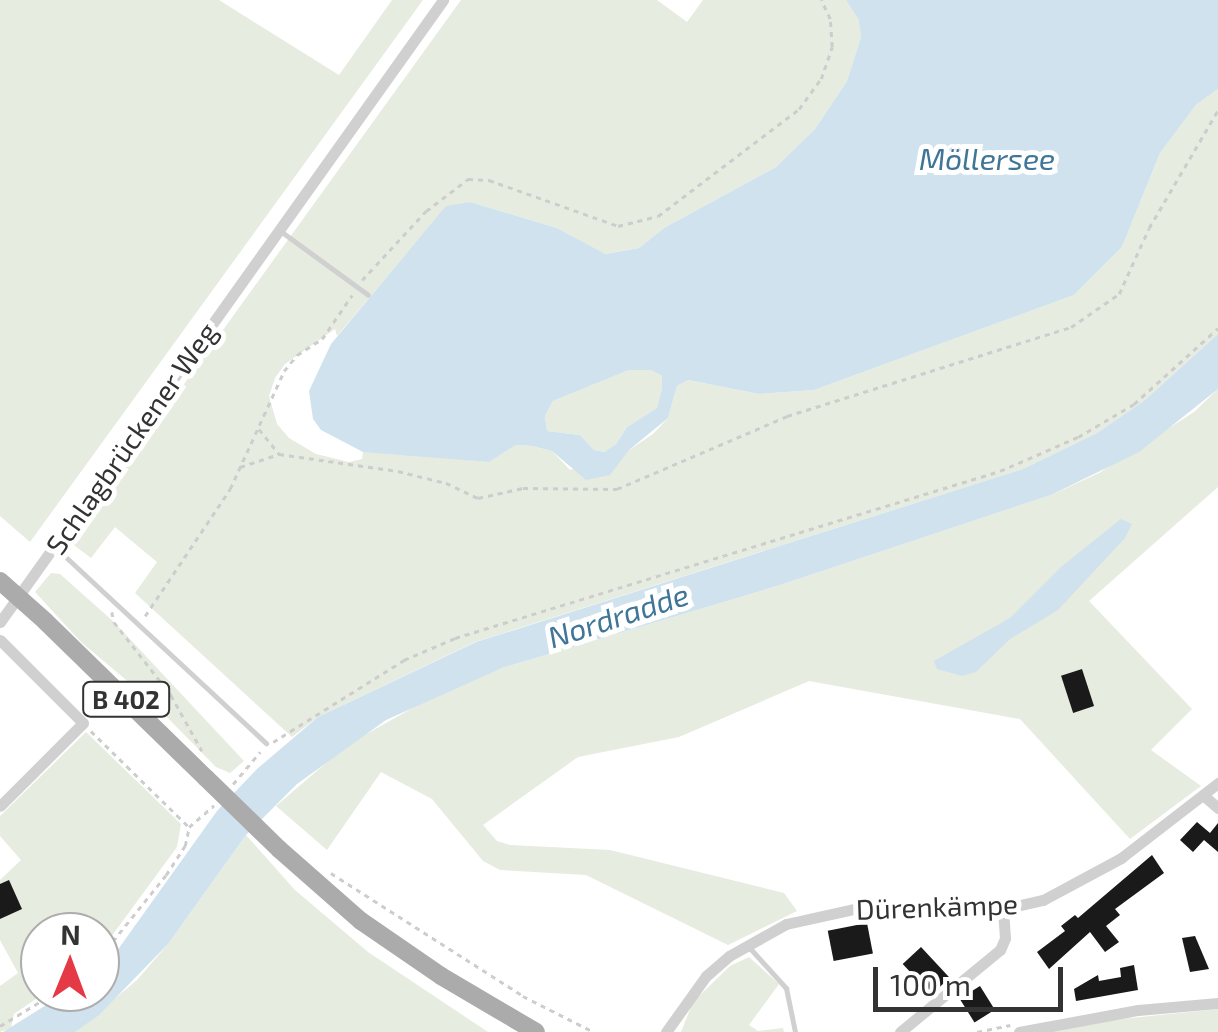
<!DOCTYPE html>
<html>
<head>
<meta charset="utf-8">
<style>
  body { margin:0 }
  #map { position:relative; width:1218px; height:1032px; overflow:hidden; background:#fff; font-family:"Exo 2",sans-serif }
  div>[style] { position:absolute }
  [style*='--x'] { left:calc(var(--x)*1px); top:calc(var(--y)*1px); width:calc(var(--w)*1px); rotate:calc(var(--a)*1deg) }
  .green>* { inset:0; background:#e6ecdf }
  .water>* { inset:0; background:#cfe2ee }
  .building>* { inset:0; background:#1a1a1a; transform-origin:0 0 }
  .path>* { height:2.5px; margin-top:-1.25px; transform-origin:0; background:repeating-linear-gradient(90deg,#cdcdcd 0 5px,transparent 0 10px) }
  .service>* { height:5px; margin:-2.5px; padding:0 2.5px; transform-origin:2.5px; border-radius:2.5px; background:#d0d0d0 }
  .minor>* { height:11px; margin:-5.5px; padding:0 5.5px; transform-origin:5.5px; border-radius:5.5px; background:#d0d0d0 }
  .primary>* { height:18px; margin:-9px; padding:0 9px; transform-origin:9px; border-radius:9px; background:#ababab }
  .primary-bridge>* { height:18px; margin:-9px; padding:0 9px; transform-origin:9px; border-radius:9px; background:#ababab }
  span { translate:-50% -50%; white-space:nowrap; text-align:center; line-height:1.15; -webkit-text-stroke:10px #fff; paint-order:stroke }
  .shield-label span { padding:2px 8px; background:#fff; border:2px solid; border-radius:8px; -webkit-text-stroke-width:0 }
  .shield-label { font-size:25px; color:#333; font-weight:700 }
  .street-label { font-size:28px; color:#333 }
  .water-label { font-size:30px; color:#3f7597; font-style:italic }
  .north { position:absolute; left:20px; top:912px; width:100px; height:100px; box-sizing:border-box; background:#fff; border:2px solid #adadad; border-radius:50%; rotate:1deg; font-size:28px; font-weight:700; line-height:40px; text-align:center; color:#333 }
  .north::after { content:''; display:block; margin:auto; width:35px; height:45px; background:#e63946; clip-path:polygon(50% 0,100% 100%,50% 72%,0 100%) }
  .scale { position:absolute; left:873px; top:967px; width:190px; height:45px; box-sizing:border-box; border:5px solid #333; border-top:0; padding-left:12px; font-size:30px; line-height:35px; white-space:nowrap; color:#333; -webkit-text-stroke:8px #fff; paint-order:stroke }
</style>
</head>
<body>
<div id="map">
  <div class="green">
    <div style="clip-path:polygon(0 0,219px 0,339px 75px,392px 0,423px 0,30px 542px,0 516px)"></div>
    <div style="clip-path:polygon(461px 0,657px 0,687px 22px,703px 0,846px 0,860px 20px,861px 37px,847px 81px,815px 129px,776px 167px,664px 228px,639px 248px,604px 254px,557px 228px,470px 202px,446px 207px,337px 336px,335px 329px,285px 364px,275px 378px,269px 396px,277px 424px,289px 438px,316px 454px,349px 462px,362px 459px,363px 452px,386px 452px,489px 462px,516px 445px,532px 446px,552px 451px,570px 470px,629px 450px,653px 434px,668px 418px,677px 386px,688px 380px,759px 394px,814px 390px,1074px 295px,1122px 247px,1160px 153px,1196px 105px,1218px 89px,1218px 334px,1145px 400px,1097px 433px,1023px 469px,475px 642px,318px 717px,292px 737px,135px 593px,157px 562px,115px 527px,91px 558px,70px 542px)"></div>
    <div style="clip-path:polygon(629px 370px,651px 370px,662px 376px,662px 388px,657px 408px,627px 427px,616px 444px,606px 452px,594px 450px,580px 435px,547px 431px,545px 416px,553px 401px)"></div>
    <div style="clip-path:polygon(1218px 389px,1218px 487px,1089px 601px,1192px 709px,1151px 750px,1201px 786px,1130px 839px,1020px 719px,809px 681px,679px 737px,578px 757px,483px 825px,497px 841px,510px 845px,610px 850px,784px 893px,797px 911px,728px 945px,586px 875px,500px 870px,483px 861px,432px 799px,381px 772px,327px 850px,276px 806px,347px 745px,441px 692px,502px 668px,777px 586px,1051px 495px,1099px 473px,1194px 412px)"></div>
    <div style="clip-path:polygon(51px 573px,60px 574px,114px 622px,244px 761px,230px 773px,216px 767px,150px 700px,81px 642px,35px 592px)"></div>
    <div style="clip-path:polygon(86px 732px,181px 824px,177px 847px,100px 952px,100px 932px,40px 932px,40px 992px,46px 992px,14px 1014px,11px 1028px,0 1032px,0 986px,18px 973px,0 940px,0 880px,21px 860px,0 836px,0 816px)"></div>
    <div style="clip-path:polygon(246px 835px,295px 890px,368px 952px,488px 1032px,75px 1032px,137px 980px,168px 944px)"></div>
    <div style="clip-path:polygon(749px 957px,779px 984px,749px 1025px,758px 1031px,783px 1028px,784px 1032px,681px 1032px,693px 1002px,730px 966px)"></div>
    <div style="clip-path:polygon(1218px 1009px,1218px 1032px,1035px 1032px,1073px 1024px)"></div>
  </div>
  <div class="water">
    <div style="clip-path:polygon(evenodd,846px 0,1218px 0,1218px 89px,1196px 105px,1160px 153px,1122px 247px,1074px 295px,814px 390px,759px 394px,688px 380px,677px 386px,668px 418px,629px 450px,610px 475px,586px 480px,552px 451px,532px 446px,516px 445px,489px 462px,363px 452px,321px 430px,313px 419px,309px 391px,331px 344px,446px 206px,470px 202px,557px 228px,605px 254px,639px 248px,664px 228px,776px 167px,815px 129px,847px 81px,861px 37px,859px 20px,846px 0,629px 370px,651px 370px,662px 376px,662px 388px,657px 408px,627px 427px,616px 444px,605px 452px,594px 450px,580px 435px,547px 431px,545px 416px,553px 401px,629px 370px)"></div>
    <div style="clip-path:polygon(1218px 334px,1218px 389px,1139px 452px,1051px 495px,777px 586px,502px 668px,386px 720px,297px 784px,246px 835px,168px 944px,99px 1015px,75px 1032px,3px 1032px,67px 992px,100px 992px,100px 965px,119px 948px,217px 811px,257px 769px,318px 717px,476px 642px,1023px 469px,1097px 433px,1145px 400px)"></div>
    <div style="clip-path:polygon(1121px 519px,1132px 524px,1125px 538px,1058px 610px,1010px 639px,976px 672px,962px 676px,937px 669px,934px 661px,1010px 618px,1061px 567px)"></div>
  </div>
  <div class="building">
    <div style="left:1082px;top:669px;width:39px;height:22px;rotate:72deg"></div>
    <div style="clip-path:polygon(1197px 822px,1210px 833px,1218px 823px,1218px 852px,1204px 840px,1193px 852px,1180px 840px)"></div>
    <div style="clip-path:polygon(1152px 855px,1164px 873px,1115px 909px,1120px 915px,1106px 926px,1119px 942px,1105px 952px,1090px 932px,1049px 969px,1037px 952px,1065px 931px,1061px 926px,1075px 915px,1078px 918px)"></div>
    <div style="clip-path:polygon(9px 880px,22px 909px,0 919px,0 884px)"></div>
    <div style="left:867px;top:923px;width:31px;height:40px;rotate:79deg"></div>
    <div style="clip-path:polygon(1195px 936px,1209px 969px,1190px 972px,1182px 938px)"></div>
    <div style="left:921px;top:947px;width:42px;height:25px;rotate:47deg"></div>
    <div style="clip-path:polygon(1134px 965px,1138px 990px,1076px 1001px,1074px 989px,1098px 975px,1099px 981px,1121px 977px,1120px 968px)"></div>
    <div style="left:980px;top:986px;width:28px;height:24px;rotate:58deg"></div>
  </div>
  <div class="path">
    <div style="--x:362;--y:280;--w:94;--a:-47.2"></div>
    <div style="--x:426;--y:211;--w:53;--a:-37.3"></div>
    <div style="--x:468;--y:179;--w:21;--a:3"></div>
    <div style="--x:489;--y:180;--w:137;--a:19.6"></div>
    <div style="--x:618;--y:226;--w:41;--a:-14"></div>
    <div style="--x:658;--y:216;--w:177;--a:-37.2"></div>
    <div style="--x:799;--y:109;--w:37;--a:-54"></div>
    <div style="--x:821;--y:79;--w:34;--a:-71"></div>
    <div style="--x:832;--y:47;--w:28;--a:-94"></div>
    <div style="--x:830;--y:19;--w:21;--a:-115"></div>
    <div style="--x:259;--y:429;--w:32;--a:51"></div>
    <div style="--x:240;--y:467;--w:41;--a:-18.4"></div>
    <div style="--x:279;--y:454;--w:120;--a:8.1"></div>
    <div style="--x:398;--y:471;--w:49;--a:14"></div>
    <div style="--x:446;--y:483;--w:35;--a:25"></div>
    <div style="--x:478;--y:498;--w:46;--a:-12.5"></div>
    <div style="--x:523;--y:488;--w:94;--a:0.6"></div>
    <div style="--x:617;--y:489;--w:185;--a:-23.2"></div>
    <div style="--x:787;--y:416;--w:298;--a:-17.4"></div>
    <div style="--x:1071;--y:327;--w:58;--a:-34.5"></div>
    <div style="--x:1119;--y:294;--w:72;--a:-65.6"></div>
    <div style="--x:1149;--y:228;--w:137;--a:-59.7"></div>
    <div style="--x:112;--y:612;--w:10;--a:79"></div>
    <div style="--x:114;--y:622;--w:93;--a:52"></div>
    <div style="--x:171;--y:695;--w:64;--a:61"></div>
    <div style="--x:145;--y:616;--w:153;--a:-56.2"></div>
    <div style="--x:230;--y:489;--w:130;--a:-65.4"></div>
    <div style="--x:284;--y:371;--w:21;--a:-51"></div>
    <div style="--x:297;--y:355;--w:30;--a:-33"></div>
    <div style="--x:322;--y:339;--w:53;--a:-55.7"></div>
    <div style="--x:91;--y:731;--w:137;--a:44.4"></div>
    <div style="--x:273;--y:742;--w:155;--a:-32"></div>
    <div style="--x:404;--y:660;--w:56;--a:-23.3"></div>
    <div style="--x:455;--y:638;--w:570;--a:-17.04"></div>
    <div style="--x:1000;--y:471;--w:85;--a:-23.6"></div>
    <div style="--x:1078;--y:437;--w:65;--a:-30.5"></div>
    <div style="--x:1134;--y:404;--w:113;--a:-42.1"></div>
    <div style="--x:233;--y:784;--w:42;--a:-49.8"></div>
    <div style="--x:331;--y:873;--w:228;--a:32.6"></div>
    <div style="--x:523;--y:996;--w:80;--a:26.9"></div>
    <div style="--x:100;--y:957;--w:105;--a:-51.2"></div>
    <div style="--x:166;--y:875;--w:35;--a:-57"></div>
    <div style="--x:185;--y:846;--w:19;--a:-78"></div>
    <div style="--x:189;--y:827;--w:33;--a:-41"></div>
    <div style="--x:0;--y:1026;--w:66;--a:-31.3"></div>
    <div style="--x:977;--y:1032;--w:34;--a:-12"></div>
  </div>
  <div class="service">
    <div style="--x:279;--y:230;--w:110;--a:36.1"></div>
    <div style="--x:56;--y:548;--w:287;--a:42.9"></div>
    <div style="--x:748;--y:946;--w:57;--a:47.9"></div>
    <div style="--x:786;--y:988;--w:45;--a:78.4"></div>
  </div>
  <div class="minor">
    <div style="--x:0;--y:622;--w:764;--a:-54.54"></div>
    <div style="--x:0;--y:640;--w:117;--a:45"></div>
    <div style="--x:83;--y:723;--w:117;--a:135"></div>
    <div style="--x:1203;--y:795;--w:20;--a:41"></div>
    <div style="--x:666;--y:1032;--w:69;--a:-54.5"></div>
    <div style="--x:706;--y:976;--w:30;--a:-41"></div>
    <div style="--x:729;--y:956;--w:65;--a:-29.3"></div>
    <div style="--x:786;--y:924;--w:84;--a:-12.4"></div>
    <div style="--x:868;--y:906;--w:135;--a:1.3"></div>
    <div style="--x:1003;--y:909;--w:41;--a:-12.7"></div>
    <div style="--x:1043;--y:900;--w:89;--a:-28.3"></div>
    <div style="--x:1121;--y:858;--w:123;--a:-37.7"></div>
    <div style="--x:900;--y:1032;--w:129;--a:-39.4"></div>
    <div style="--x:1000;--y:950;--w:13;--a:-67"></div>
    <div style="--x:1005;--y:938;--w:29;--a:-94"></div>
    <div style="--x:1019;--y:1032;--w:121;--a:-10.5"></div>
    <div style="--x:1138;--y:1010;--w:80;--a:-5"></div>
  </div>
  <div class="primary">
    <div style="--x:45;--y:621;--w:225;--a:44.3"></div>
    <div style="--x:279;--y:849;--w:109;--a:41.3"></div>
    <div style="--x:361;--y:921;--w:97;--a:34.5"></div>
    <div style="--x:441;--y:976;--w:110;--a:30.5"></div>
  </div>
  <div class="primary-bridge">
    <div style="--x:0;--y:581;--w:60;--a:41.6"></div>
    <div style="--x:206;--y:778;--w:102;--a:44.2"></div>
  </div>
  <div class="shield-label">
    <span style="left:126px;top:699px">B 402</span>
  </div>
  <div class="street-label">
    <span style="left:131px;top:438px;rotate:-55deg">Schlagbrückener Weg</span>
    <span style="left:937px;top:906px;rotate:-2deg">Dürenkämpe</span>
  </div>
  <div class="water-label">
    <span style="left:987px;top:158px">Möllersee</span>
    <span style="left:618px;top:615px;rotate:-18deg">Nordradde</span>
  </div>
  <div class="north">N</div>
  <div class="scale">100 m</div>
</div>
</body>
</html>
